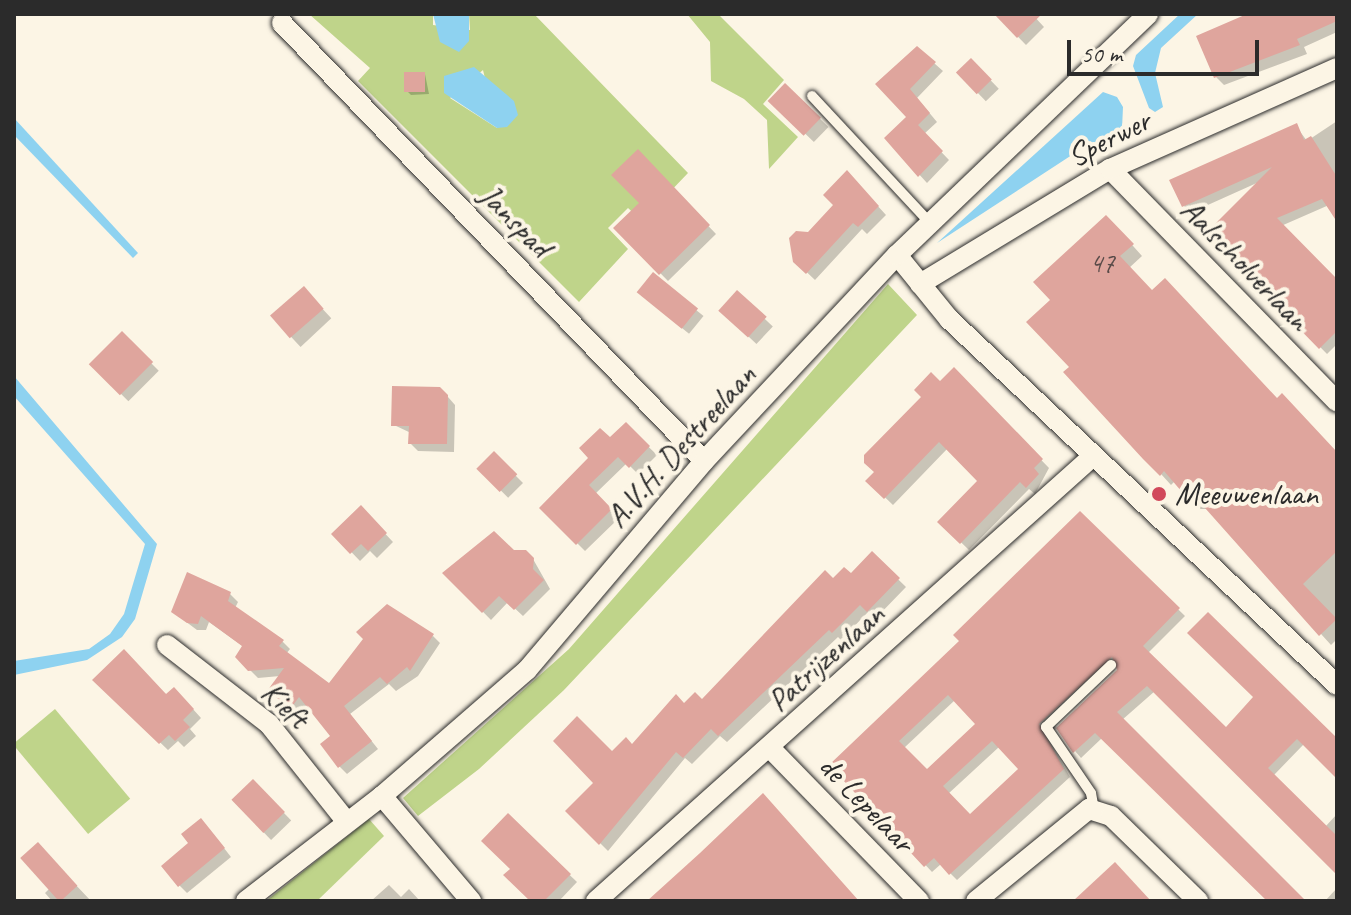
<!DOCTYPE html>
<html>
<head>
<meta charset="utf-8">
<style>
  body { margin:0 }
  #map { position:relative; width:1351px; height:915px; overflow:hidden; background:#fcf5e5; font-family:Caveat,sans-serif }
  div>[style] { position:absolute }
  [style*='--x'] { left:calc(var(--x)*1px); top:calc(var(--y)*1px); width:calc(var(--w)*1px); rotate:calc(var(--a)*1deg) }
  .green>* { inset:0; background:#bfd48a; transform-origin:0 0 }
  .water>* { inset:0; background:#8ed2f0 }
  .shadow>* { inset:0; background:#0003; transform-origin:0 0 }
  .building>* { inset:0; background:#dfa59d; transform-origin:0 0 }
  .roads { filter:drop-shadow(0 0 2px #2b2b2b) drop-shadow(0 0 2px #2b2b2b) }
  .service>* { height:10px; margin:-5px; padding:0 5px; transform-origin:5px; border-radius:5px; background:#fcf5e5 }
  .minor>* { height:20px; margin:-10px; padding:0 10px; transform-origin:10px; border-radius:10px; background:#fcf5e5 }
  .dots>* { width:22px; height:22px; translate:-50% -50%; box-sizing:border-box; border:4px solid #fcf5e5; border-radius:50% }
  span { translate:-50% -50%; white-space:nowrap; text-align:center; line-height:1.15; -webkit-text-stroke:8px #fcf5e5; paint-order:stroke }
  .number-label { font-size:28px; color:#584a48 }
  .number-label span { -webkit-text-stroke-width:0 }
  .street-label { font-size:32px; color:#2b2b2b }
  .poi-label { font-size:32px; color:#2b2b2b }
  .left { translate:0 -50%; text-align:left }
  .frame { position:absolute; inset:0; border:16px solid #2b2b2b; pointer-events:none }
  .scale { position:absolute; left:1067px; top:40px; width:192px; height:36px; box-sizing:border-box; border:4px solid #2b2b2b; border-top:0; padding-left:10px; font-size:24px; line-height:28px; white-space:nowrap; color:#2b2b2b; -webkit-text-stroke:6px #fcf5e5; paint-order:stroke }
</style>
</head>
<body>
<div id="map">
  <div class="green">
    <div style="clip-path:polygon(evenodd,309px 14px,433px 14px,433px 25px,470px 30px,469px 14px,534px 14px,688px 173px,642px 221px,628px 208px,608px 228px,628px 249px,579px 302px,358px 81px,370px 68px,309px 14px,483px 70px,497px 128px,450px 98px,483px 70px)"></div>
    <div style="clip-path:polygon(687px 14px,718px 14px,784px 80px,763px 104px,798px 137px,769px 169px,767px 120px,744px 99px,711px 81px,710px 42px)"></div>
    <div style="clip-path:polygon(888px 284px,917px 315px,564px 690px,479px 769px,418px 816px,403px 798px,569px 649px)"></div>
    <div style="left:55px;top:709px;width:117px;height:55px;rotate:50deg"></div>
    <div style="clip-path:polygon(369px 819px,384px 836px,317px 901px,266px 901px)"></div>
  </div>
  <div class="water">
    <div style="clip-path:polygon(433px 14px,469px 14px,469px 41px,459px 52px,440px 42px)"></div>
    <div style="clip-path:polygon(1180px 14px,1198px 14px,1161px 48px,1155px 73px,1163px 107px,1155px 112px,1149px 108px,1133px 66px,1136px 55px)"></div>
    <div style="clip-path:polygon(474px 67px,514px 101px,518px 115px,507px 127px,497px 128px,444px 93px,444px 76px)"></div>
    <div style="clip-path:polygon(1103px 92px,1117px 97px,1123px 107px,1122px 129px,1078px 151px,937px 243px)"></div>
    <div style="clip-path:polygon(14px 118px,138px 253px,133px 258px,14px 135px)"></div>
    <div style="clip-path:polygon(14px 376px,157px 544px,135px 619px,122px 637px,87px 660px,14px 675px,14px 661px,89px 649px,110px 634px,124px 614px,145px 544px,14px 396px)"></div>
  </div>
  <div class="shadow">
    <div style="clip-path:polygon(996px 14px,1032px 14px,1044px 27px,1026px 45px)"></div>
    <div style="clip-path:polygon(1251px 14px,1337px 14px,1337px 32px,1304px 47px,1307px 54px,1224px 85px,1216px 77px)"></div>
    <div style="clip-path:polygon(917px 48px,943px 71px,917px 98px,937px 122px,924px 134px,949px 160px,927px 183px,886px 138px,909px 117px,878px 85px)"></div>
    <div style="left:971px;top:60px;width:40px;height:18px;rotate:46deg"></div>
    <div style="clip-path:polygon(425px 74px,429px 94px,411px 95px,407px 91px)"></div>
    <div style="left:786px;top:86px;width:59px;height:21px;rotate:44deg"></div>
    <div style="clip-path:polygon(1337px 121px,1337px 218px,1329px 205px,1281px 226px,1337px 282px,1337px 344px,1327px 354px,1208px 233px,1259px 182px,1190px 213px,1184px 206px,1296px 126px,1307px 141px)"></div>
    <div style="clip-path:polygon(638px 152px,716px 234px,668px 281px,616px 228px,641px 203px)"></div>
    <div style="clip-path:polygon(855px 181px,886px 215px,867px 234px,862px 229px,815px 280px,795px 261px)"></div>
    <div style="clip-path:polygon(1117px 228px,1142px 256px,1129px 268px,1152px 292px,1337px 454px,1337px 639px,1331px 645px,1208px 509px,1200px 509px,1175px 481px,1171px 485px,1161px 474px,1072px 367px,1053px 300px)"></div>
    <div style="left:653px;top:275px;width:65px;height:23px;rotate:39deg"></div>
    <div style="left:304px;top:289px;width:40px;height:42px;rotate:47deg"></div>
    <div style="left:737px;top:293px;width:49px;height:24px;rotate:43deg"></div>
    <div style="left:122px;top:334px;width:52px;height:43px;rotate:45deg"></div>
    <div style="clip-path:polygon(954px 370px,1049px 468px,1035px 494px,1029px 489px,969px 550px,940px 522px,980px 481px,948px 448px,893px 505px,868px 481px)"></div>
    <div style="clip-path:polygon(448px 397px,455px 405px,454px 452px,418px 451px,410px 443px,411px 433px,394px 425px)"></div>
    <div style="clip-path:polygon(626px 425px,657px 455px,638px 474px,627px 463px,595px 494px,619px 518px,585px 551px,542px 508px)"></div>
    <div style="left:494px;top:454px;width:41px;height:21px;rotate:45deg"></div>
    <div style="clip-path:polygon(361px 508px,393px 542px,377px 558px,370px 551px,360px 561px,334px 534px)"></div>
    <div style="clip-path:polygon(evenodd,1080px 514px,1185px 616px,1148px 653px,1226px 730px,1337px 741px,1337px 776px,1304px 744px,1273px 776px,1325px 827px,1337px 814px,1337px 872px,1155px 691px,1122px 720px,1303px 901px,1270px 901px,1102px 738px,1081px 758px,1075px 751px,1119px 671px,1118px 662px,1044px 731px,1070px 777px,957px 880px,941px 864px,932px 872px,832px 765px,961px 641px,1080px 514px,955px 700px,978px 725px,927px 772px,904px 748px,955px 700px,1080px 514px,999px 747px,1021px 769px,970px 817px,948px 794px,999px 747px)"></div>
    <div style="clip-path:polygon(514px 552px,533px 559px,550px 589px,523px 616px,508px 602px,491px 620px,445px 573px)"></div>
    <div style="clip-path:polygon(872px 554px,906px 587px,876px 618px,869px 611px,841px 640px,838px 637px,727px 742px,720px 736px,692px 764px,685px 758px,608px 851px,568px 811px,596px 783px,612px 754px,633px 747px,685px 706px,702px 702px,834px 581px,851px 576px)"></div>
    <div style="clip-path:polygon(230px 594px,238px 602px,235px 608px,282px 641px,290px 649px,286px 654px,330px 686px,433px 636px,440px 643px,418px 676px,396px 691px,389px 684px,350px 714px,378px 749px,347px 774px,339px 766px,333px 737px,307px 704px,299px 714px,277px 698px,280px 676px,258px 678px,237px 657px,244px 647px,209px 622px,206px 630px,197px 630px,173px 612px)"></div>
    <div style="clip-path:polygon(95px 680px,182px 697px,201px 718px,190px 729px,196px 736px,184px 747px,178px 741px,168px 750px)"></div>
    <div style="left:253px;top:781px;width:55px;height:28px;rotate:46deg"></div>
    <div style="clip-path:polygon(508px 816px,577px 882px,559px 901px,533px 901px,513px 869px)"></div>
    <div style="clip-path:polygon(209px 829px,231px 857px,187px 893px,179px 885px,191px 844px)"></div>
    <div style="clip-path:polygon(38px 845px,91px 901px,52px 901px,45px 893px,50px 888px)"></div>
    <div style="clip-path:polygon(389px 885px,401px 897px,409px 889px,420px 901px,371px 901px)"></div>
    <div style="clip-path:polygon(1337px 888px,1337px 901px,1325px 901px)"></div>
  </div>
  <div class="building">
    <div style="clip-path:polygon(994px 14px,1042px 14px,1017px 38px)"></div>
    <div style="clip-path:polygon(1247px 14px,1337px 14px,1337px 21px,1297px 39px,1300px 45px,1214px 78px,1196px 36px)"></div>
    <div style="clip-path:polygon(917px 46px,936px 62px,910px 89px,930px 113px,918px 125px,943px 151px,918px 177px,884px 138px,906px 117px,875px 84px)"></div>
    <div style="left:971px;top:58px;width:30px;height:21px;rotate:46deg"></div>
    <div style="left:404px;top:72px;width:21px;height:20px"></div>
    <div style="left:785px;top:83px;width:50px;height:25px;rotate:44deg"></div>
    <div style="clip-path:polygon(1297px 123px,1304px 140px,1311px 136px,1337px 177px,1337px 222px,1322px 199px,1277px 218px,1337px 279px,1337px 331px,1319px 349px,1206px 233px,1272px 167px,1182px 207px,1169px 180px)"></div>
    <div style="clip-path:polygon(638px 149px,710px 225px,659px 275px,613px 228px,639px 203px,611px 175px)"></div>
    <div style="clip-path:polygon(847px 170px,879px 206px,858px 227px,853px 223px,806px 274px,793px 262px,789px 238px,796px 231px,808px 232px,833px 205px,823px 195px)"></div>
    <div style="clip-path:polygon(1106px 215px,1134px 244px,1120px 256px,1152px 290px,1165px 278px,1277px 398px,1282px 393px,1337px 452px,1337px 551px,1303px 584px,1337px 619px,1319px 636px,1197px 499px,1188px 499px,1164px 471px,1160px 476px,1143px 459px,1063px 372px,1069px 367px,1026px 322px,1050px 300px,1033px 282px)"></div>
    <div style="left:653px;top:272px;width:58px;height:26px;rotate:39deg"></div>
    <div style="left:304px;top:286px;width:30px;height:45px;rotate:49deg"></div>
    <div style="left:737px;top:290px;width:40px;height:28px;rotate:42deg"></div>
    <div style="left:122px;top:331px;width:44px;height:47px;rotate:45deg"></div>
    <div style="clip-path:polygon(954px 367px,1043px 459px,1034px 468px,1039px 474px,1026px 488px,1020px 482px,960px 544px,937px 522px,977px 481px,939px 442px,884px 499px,865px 481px,874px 472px,864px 463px,864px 455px,921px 397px,914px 390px,931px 372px,940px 381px)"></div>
    <div style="clip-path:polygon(392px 386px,440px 387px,448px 395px,447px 444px,408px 444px,409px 426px,391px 426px)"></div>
    <div style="clip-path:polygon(626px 422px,650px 446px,629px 468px,618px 457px,589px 485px,612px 509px,576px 545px,539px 508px,588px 458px,579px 448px,600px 428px,610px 437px)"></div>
    <div style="left:494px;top:451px;width:33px;height:25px;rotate:45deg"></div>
    <div style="clip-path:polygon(361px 505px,387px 533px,368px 551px,361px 544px,350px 554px,331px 534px)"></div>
    <div style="clip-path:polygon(evenodd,1080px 511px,1180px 608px,1143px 646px,1226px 727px,1253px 697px,1187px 633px,1208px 612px,1337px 738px,1337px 779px,1297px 739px,1268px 768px,1337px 836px,1337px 875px,1147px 686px,1117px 712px,1306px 901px,1267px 901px,1095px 733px,1073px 753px,1056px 728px,1117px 670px,1112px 657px,1039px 724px,1064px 769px,949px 875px,934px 858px,924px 867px,829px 765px,959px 641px,953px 635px,1080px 511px,948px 695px,975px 724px,927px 769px,899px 741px,948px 695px,1080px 511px,992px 741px,1018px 769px,970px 814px,943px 786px,992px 741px)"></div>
    <div style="clip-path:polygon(494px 531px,514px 550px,526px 550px,534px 558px,533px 569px,544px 580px,514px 610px,499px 596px,482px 613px,442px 573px)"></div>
    <div style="clip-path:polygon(872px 551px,900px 578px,867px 612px,860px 605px,832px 633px,829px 630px,718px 736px,711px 729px,683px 758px,676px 752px,599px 845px,565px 811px,593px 783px,553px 741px,577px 716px,612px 751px,626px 737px,632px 744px,676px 694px,684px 703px,695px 692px,702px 699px,825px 570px,833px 578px,844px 567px,851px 573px)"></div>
    <div style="clip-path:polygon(187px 572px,231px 592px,228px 601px,284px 640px,279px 646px,329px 683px,363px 639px,356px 632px,387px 604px,434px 634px,410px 671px,407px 667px,387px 684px,380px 677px,344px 706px,372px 741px,338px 768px,320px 744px,330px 736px,299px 697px,291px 708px,267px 691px,284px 668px,248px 671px,235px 657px,242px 646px,201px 616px,198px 624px,187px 623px,171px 612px)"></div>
    <div style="clip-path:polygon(124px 649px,166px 694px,174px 687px,194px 709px,183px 720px,190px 727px,175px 741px,169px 735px,159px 744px,92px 680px)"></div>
    <div style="left:253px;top:779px;width:46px;height:30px;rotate:46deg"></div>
    <div style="clip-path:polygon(763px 793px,859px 901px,647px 901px,700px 853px)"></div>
    <div style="clip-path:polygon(508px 813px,571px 874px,544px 901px,530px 901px,503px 875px,510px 869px,481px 841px)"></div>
    <div style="clip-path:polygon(201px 818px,225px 848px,178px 887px,161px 866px,188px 843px,181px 834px)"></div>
    <div style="left:38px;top:842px;width:59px;height:24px;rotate:48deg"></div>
    <div style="clip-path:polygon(1115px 862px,1151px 901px,1073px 901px)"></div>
  </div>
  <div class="roads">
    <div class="service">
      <div style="--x:812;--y:96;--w:173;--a:47.1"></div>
      <div style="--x:1094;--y:810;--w:17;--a:-100"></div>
      <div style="--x:1091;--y:793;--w:80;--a:-124.3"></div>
      <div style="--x:1046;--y:727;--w:90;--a:-43.6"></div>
    </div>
    <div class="minor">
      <div style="--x:282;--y:23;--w:608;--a:46.07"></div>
      <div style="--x:1110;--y:169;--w:325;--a:45.7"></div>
      <div style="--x:897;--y:255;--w:82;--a:50.9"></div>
      <div style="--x:949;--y:319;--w:533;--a:43.33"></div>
      <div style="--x:920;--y:284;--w:222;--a:-31.2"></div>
      <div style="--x:1110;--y:169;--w:248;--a:-24"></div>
      <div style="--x:167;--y:645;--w:129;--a:37.8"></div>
      <div style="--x:269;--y:724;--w:125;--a:51.5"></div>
      <div style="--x:770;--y:748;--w:214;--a:45.8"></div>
      <div style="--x:382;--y:796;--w:138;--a:49.7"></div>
      <div style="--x:246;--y:901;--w:172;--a:-37.7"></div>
      <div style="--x:382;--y:796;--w:192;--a:-41"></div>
      <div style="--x:527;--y:670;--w:274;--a:-49.7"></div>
      <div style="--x:704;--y:461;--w:282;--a:-46.9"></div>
      <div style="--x:897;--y:255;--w:348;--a:-43.8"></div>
      <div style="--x:596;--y:901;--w:667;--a:-41.84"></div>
      <div style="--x:976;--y:901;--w:146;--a:-39.2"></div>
      <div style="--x:1089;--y:809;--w:23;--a:18"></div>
      <div style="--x:1111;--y:816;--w:122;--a:44.3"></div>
    </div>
  </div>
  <div class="dots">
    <div style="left:1159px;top:494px;background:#d1495b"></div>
  </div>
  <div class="number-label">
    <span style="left:1102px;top:263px">47</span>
  </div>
  <div class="street-label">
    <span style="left:1109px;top:139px;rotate:-27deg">Sperwer</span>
    <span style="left:515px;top:221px;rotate:46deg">Janspad</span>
    <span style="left:1245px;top:265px;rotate:46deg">Aalscholverlaan</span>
    <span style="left:681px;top:446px;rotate:-48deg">A.V.H. Destreelaan</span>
    <span style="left:826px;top:658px;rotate:-42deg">Patrijzenlaan</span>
    <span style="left:285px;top:705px;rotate:44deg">Kieft</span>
    <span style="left:866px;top:804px;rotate:46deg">de Lepelaar</span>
  </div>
  <div class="poi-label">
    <span class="left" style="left:1175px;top:494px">Meeuwenlaan</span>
  </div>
  <div class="frame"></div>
  <div class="scale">50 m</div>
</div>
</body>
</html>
